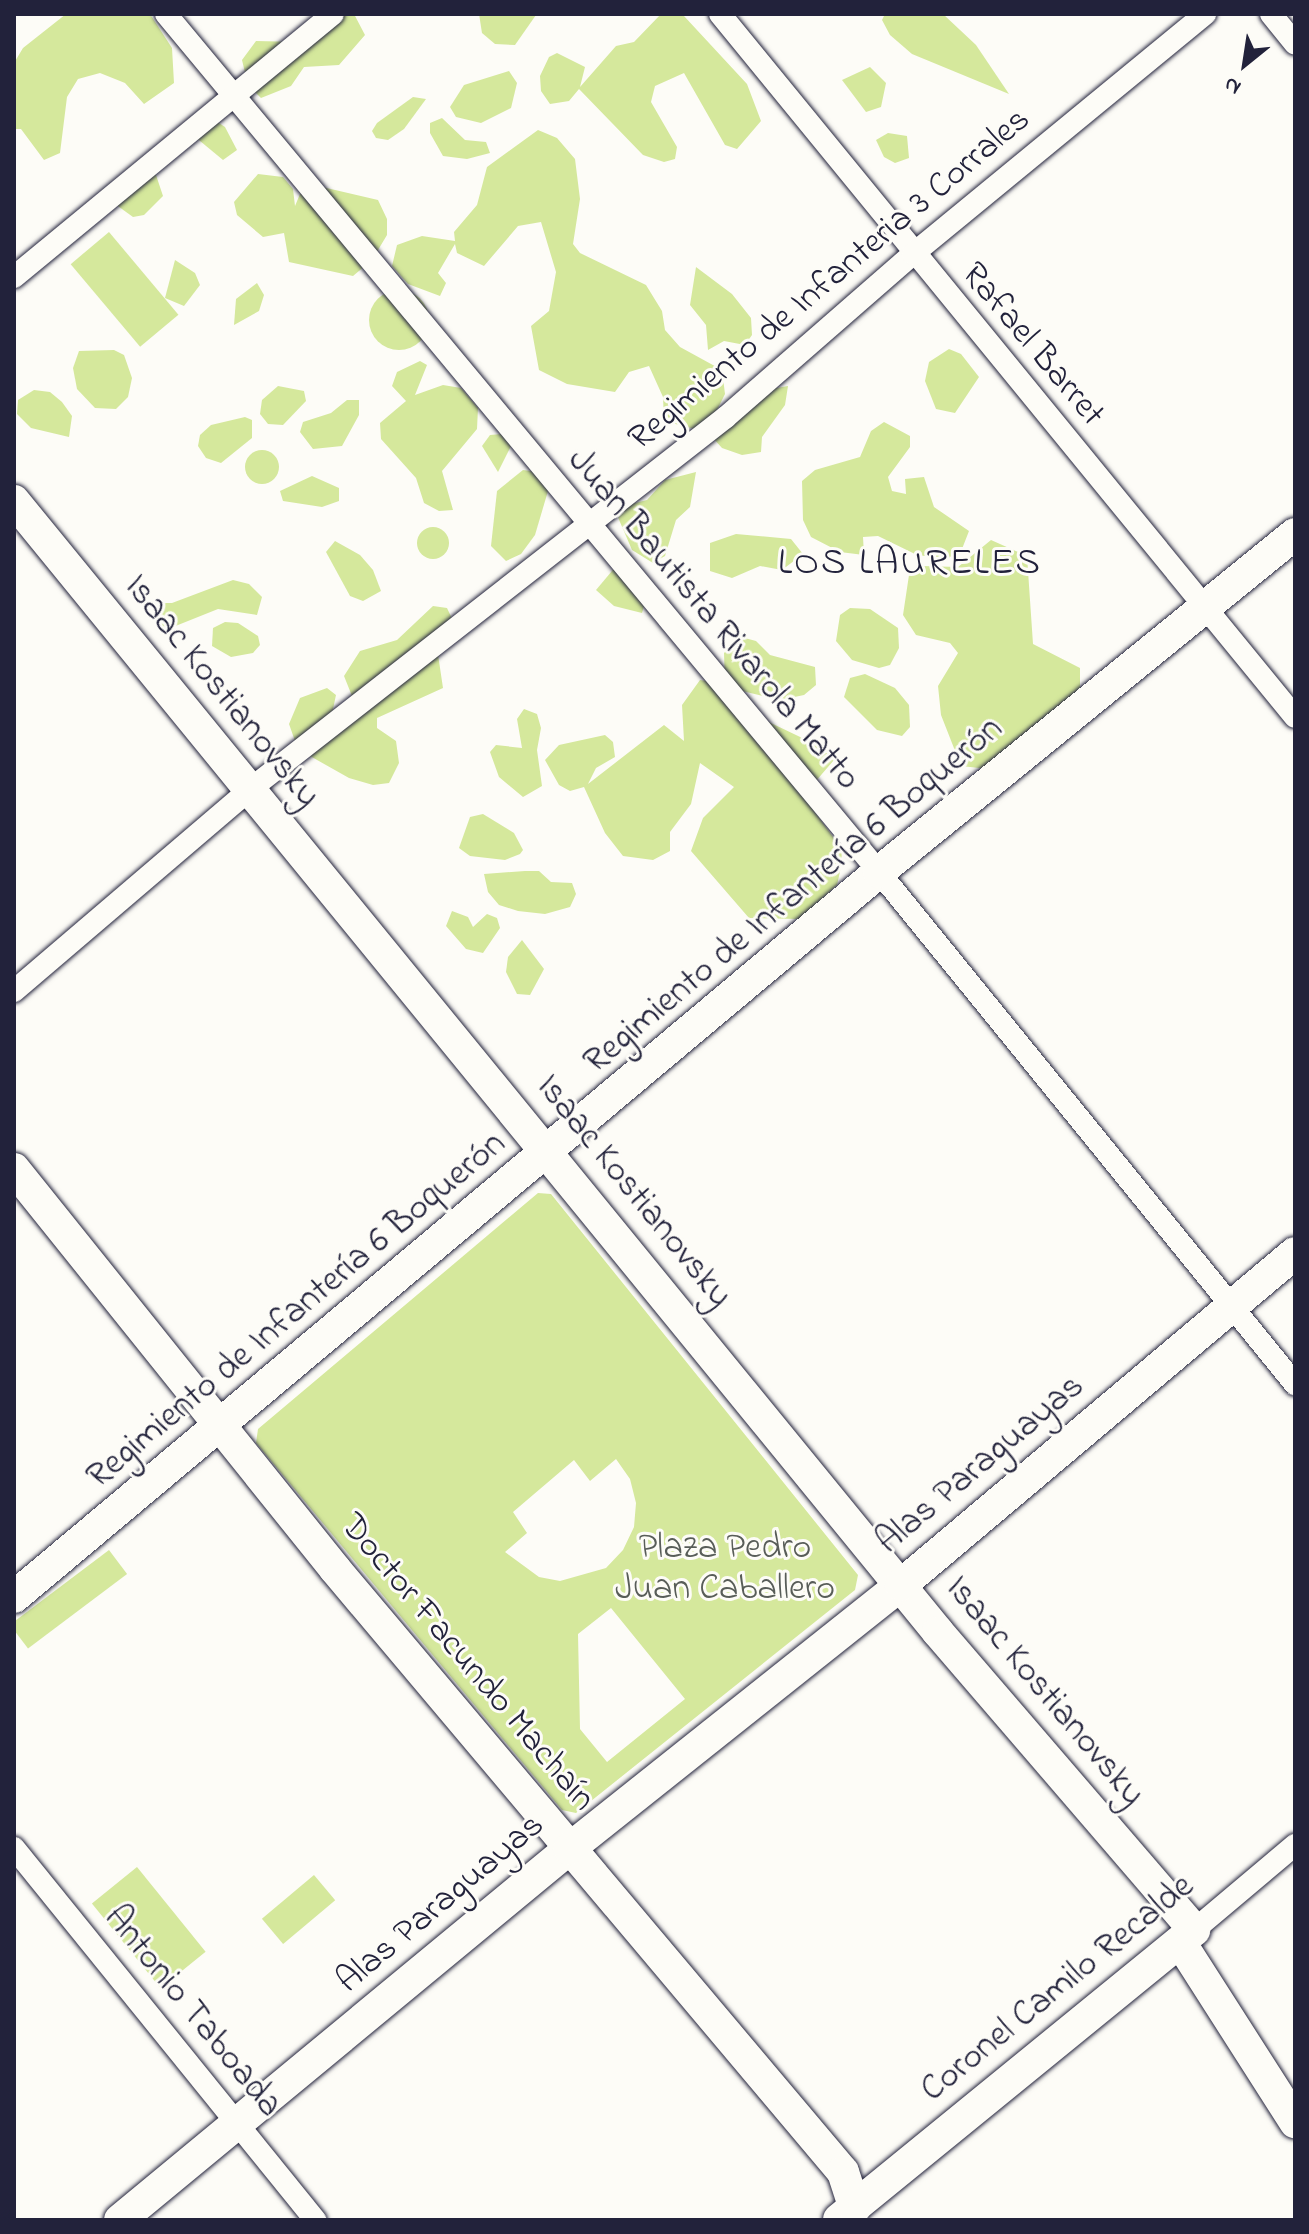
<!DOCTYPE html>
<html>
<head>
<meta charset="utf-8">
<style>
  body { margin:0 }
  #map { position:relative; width:1309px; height:2234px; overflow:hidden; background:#fdfcf7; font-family:"Indie Flower",sans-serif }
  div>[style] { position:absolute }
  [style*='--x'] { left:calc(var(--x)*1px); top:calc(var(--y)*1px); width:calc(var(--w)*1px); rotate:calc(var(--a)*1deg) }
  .green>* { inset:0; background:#d5e89c; transform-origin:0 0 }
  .round { border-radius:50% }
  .roads { filter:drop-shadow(0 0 2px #22223b) drop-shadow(0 0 2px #22223b) }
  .street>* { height:22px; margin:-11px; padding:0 11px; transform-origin:11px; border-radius:11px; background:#fdfcf7 }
  .secondary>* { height:32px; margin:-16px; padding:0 16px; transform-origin:16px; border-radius:16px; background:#fdfcf7 }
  span { translate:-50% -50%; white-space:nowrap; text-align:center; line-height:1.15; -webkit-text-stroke:6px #fdfcf7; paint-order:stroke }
  .street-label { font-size:36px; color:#22223b }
  .park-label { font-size:36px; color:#585d58 }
  .neighbourhood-label { font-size:38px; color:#22223b; letter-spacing:2px }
  .frame { position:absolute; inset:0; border:16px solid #22223b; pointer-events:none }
  .north { position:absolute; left:1205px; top:24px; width:80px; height:80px; -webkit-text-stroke:6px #fdfcf7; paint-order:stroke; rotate:210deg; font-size:22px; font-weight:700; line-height:32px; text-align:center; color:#22223b }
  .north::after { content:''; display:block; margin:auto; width:28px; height:36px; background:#22223b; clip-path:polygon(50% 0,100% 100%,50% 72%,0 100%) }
</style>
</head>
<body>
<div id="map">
  <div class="green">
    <div style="clip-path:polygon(66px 14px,150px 14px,172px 48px,174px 83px,144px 104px,125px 83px,100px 73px,78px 79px,67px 97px,60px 153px,44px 160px,21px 129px,14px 129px,14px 63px,23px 48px)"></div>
    <div style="clip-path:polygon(333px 14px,354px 14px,365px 35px,339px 65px,304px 67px,291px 86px,261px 98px,248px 85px,242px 60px,256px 41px,301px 42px)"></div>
    <div style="clip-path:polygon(479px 14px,535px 14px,536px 15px,515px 45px,495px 44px,482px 33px)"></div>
    <div style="clip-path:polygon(661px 14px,684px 16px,747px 84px,761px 121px,737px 149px,725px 145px,684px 73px,655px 86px,651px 102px,677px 147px,675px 159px,664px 162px,643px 155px,579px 89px,569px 101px,550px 104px,541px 91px,540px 76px,549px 57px,557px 53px,585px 67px,580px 87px,616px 46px,634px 42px)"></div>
    <div style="clip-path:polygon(885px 14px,943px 14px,976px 45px,1009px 94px,912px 54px,890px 35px,882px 20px)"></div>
    <div style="clip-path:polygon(870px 67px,886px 83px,881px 107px,866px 112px,842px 80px)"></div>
    <div style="clip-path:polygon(509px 71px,517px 83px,511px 108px,481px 123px,456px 117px,450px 107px,464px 85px)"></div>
    <div style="clip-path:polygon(413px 97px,426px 99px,404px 129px,388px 140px,376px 138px,372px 131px,377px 123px)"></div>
    <div style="clip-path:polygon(442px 118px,465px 140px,486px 142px,490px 153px,467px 159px,443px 156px,430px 133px,430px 123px)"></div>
    <div style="clip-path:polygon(213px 119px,225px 127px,237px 150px,223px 160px,194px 136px)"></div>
    <div style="clip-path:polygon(538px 130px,557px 138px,575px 159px,580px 199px,573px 244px,580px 253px,646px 285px,662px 311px,665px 330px,680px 347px,722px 370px,725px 394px,706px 432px,664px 421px,663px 397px,649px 366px,629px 372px,615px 392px,567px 384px,539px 370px,531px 326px,549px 311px,556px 272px,541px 222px,518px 226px,484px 266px,457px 253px,455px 244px,438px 273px,446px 283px,440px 296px,408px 284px,392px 266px,397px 245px,422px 236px,455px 241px,454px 232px,477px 205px,487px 167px)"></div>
    <div style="clip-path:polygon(888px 133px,907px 136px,909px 158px,895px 163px,884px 157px,876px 140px)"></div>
    <div style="clip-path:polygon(143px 166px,156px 175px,163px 196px,144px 215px,133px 217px,115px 204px)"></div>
    <div style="clip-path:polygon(258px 174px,283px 177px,293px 189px,295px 206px,300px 194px,318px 186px,378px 200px,387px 219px,387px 235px,372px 260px,353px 276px,289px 262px,284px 233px,263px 237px,237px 215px,234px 202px)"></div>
    <div style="left:109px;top:232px;width:108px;height:50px;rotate:50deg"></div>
    <div style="clip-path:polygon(175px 260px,195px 273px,200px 285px,184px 306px,165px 298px)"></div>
    <div style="clip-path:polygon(696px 267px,732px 294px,751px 318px,752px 335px,745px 345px,724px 341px,708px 350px,706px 325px,690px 305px)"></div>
    <div style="clip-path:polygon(257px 283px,264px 295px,259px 311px,234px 325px,236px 299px)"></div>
    <div class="round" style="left:369px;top:290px;width:60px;height:60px"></div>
    <div style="clip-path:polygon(949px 349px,961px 354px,979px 377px,955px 413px,936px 409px,925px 381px,929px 362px)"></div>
    <div style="clip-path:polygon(114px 350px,124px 355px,132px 378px,128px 397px,116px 409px,95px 408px,77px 389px,73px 368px,79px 351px)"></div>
    <div style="clip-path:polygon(420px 361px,427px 365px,415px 395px,443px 385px,461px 388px,478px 408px,477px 429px,442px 471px,453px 510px,439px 511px,424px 503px,416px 478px,381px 439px,380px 423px,406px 401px,392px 386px,397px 372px)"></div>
    <div style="clip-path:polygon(278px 386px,304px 391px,306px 401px,283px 425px,268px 424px,260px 414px,262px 400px)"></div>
    <div style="clip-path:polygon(788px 386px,785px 405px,762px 437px,761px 452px,742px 455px,722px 448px,713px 438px,765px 390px)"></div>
    <div style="clip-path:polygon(34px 390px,50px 392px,62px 402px,72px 416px,69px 437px,31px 428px,17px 414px,18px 400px)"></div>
    <div style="clip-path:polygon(347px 400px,359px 400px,359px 415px,342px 446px,313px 449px,300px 432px,303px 422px,331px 413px)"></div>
    <div style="clip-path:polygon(245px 417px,252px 420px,252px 438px,221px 463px,206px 458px,198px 446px,200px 435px,211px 425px)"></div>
    <div style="clip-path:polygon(884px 422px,910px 436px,910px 447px,888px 477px,892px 491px,906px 494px,905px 479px,924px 477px,934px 507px,969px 531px,962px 549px,947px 559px,917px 555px,878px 536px,863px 537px,864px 555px,840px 552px,811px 537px,803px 520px,802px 481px,815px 470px,860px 457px,871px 431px)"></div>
    <div style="clip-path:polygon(502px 434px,512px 444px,498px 472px,482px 446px,490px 435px)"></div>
    <div class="round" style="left:245px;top:450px;width:34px;height:34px"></div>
    <div style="clip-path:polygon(523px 470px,537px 472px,548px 491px,535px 535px,521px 554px,506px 561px,491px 546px,497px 491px)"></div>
    <div style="clip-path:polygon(696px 472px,690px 507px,676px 520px,665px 556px,653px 563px,632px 550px,617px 515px,627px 505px,647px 500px,665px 480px)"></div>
    <div style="clip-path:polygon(312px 476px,339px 488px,339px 501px,322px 507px,283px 501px,280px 491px)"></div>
    <div class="round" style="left:417px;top:527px;width:32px;height:32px"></div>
    <div style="clip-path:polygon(736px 534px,791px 539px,803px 554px,782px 570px,760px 566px,732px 578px,710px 571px,710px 543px)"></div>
    <div style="clip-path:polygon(991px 540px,1027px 556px,1033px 644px,1080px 668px,1080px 692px,1006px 771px,961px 766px,941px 715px,938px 686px,958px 653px,950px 643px,916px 635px,903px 615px,909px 575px,922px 566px,958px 567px)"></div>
    <div style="clip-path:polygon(335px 541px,360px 555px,373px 570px,381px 591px,363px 601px,350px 596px,326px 552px)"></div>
    <div style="clip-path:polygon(622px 559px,651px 583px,642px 613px,614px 606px,596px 590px)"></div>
    <div style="clip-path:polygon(233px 580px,249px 584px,262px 597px,257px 615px,218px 609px,163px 631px,152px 617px,156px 603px,172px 603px)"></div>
    <div style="clip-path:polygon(433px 606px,447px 608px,455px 625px,436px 641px,443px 688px,377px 718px,377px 728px,396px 741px,399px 763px,389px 783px,373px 785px,349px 778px,310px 756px,295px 741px,289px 724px,300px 698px,327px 688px,336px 695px,330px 723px,356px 706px,344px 676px,360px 651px,397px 640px)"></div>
    <div style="clip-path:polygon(850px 608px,870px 609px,898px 628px,899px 648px,890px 665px,879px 668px,852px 660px,836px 641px,840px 615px)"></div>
    <div style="clip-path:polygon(225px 622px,238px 623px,258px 636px,260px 645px,253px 653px,231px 657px,212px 646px,213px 628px)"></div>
    <div style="clip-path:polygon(741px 637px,756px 641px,770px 655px,815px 667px,816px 685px,804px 695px,780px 700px,738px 690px,748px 712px,819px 746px,834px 760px,803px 796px,842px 849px,841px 867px,837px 885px,799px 919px,749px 918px,691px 851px,703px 818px,734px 787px,700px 763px,691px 804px,670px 832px,670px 851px,653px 860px,623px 856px,605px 833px,584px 787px,570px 791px,559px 785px,545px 760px,559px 745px,605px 735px,613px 742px,615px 757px,596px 768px,588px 784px,664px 725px,684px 741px,682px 705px,700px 680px,725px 684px,724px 653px)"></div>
    <div style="clip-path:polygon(865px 674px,895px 688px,909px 705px,910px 727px,902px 736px,877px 730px,844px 697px,850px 678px)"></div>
    <div style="clip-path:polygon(524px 709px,537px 714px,541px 728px,537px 750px,542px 786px,523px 797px,499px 777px,490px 752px,496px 745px,522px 748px,517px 719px)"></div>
    <div style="clip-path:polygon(483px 814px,514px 833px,523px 850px,520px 854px,505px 860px,470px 856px,459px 848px,470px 817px)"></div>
    <div style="clip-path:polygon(525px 871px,539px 871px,551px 882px,572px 883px,576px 894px,570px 907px,545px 914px,518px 911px,499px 905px,488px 892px,484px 874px)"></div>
    <div style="clip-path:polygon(452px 911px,468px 917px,473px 927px,487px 914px,497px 918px,500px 928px,483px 953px,466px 949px,446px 926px)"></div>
    <div style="clip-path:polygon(522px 940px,544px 969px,530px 995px,517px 994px,506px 972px,508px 957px)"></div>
    <div style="clip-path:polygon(evenodd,538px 1193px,551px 1194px,858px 1575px,855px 1590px,576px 1813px,562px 1810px,256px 1443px,258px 1429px,538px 1193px,616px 1459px,630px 1479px,636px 1503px,634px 1527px,623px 1550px,606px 1568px,560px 1581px,539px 1577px,505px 1552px,527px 1533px,513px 1512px,574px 1460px,590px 1481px,616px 1459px,538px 1193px,611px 1608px,685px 1699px,607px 1762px,580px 1729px,578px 1634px,611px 1608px)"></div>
    <div style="left:109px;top:1550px;width:30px;height:124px;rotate:53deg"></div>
    <div style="left:137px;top:1867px;width:109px;height:58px;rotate:51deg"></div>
    <div style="left:314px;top:1875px;width:33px;height:68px;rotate:50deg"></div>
  </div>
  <div class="roads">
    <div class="street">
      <div style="--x:166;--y:14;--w:1116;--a:50.27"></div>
      <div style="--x:879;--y:872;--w:660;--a:50.91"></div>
      <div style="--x:720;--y:14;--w:908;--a:50.72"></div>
      <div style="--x:1271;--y:14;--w:38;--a:51"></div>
      <div style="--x:14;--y:277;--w:413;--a:-39.5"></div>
      <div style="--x:14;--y:991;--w:309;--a:-40.5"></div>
      <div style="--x:249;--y:790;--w:606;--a:-38.02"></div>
      <div style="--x:726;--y:417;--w:248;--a:-41.1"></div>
      <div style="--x:913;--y:254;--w:378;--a:-39.4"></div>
      <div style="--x:14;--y:1848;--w:479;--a:51"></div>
      <div style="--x:1194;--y:1930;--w:132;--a:-40.1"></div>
    </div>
    <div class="secondary">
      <div style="--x:14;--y:501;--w:1460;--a:50.75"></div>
      <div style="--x:938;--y:1632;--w:393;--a:49.3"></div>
      <div style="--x:1194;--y:1930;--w:458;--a:140.8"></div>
      <div style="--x:14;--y:1169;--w:513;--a:51.25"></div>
      <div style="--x:335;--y:1569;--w:788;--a:49.89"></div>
      <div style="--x:843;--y:2172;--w:38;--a:72"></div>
      <div style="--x:14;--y:1597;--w:1129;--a:-39.97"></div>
      <div style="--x:879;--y:872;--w:536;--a:-39.09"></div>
      <div style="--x:1180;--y:1942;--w:214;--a:57.4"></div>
      <div style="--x:120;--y:2220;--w:582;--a:-39.57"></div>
      <div style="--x:569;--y:1849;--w:424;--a:-38.5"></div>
      <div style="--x:901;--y:1585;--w:515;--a:-40.12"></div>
    </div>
  </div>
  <div class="street-label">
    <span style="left:830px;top:280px;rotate:-40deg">Regimiento de Infanteria 3 Corrales</span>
    <span style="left:1032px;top:345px;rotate:50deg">Rafael Barret</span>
    <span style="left:713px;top:620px;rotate:50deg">Juan Bautista Rivarola Matto</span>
    <span style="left:221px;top:692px;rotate:51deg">Isaac Kostianovsky</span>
    <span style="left:794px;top:896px;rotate:-40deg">Regimiento de Infantería 6 Boquerón</span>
    <span style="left:633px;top:1192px;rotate:51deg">Isaac Kostianovsky</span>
    <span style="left:297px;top:1311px;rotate:-40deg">Regimiento de Infantería 6 Boquerón</span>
    <span style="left:981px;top:1465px;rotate:-40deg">Alas Paraguayas</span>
    <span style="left:467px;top:1663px;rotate:50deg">Doctor Facundo Machaín</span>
    <span style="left:1044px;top:1692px;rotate:50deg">Isaac Kostianovsky</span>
    <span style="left:441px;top:1904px;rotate:-40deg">Alas Paraguayas</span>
    <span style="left:1058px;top:1989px;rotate:-39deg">Coronel Camilo Recalde</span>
    <span style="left:192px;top:2012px;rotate:51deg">Antonio Taboada</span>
  </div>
  <div class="park-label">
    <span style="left:725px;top:1569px">Plaza Pedro<br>Juan Caballero</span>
  </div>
  <div class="neighbourhood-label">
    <span style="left:910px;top:565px">LOS LAURELES</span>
  </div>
  <div class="frame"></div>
  <div class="north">N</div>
</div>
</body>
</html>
